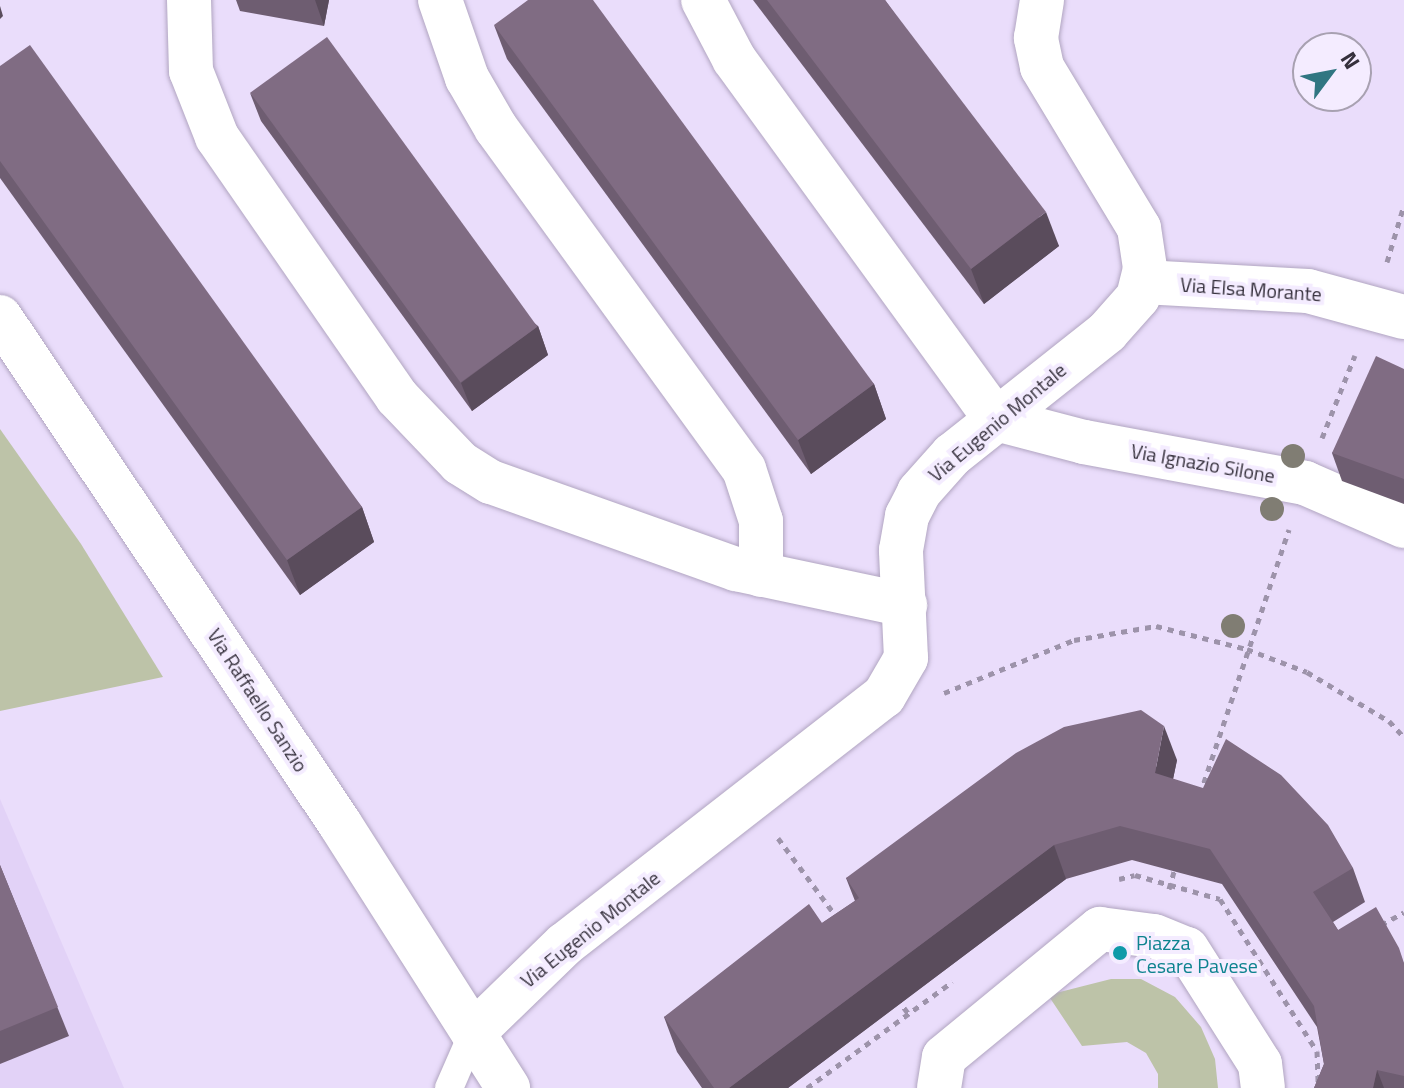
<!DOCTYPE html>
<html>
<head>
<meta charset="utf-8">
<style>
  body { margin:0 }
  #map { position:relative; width:1404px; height:1088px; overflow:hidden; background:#eaddfb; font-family:"Titillium Web",sans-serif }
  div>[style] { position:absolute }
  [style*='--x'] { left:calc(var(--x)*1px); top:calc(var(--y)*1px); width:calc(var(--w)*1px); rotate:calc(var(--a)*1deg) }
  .built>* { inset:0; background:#e2d2f7 }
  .green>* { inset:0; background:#bdc3a8 }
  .path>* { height:5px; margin-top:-2.5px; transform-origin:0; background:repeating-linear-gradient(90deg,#9d93aa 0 6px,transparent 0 12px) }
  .roads { filter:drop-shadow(0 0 2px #b1a5c1) drop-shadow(0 0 2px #b1a5c1) }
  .lane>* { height:28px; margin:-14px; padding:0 14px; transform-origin:14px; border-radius:14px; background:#fff }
  .street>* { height:44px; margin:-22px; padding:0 22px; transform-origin:22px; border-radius:22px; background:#fff }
  .trees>* { width:24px; height:24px; margin:-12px; border-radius:50%; background:#807d73 }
  .wall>* { inset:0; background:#6e5d71 }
  .shaded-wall>* { inset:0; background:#5a4c5c }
  .building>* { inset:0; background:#806c83; transform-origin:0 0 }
  .dots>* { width:22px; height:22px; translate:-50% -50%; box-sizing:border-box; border:4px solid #f4ecff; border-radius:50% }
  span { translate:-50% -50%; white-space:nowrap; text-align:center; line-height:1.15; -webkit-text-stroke:8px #f4ecff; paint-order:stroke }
  .street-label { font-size:20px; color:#35303c }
  .culture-label { font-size:20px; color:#0d838f }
  .left { translate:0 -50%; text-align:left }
  .north { position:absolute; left:1292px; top:32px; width:80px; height:80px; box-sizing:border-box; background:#f4ecff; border:2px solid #a8a1b1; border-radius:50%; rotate:58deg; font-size:22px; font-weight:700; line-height:32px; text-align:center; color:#35303c }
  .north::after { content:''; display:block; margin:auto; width:28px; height:36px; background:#307682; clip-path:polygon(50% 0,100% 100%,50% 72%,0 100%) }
</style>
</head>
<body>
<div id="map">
  <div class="built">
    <div style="clip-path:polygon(0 799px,124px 1088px,0 1088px)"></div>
  </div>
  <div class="green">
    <div style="clip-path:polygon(0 429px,81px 544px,163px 677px,0 711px)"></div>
    <div style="clip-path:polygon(1111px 979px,1141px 979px,1175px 997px,1201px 1027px,1215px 1059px,1218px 1088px,1158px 1088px,1158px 1074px,1146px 1053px,1127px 1042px,1082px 1046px,1048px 995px)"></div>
  </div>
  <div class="path">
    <div style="--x:1387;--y:262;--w:59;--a:-73.4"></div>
    <div style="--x:1322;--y:438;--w:89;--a:-68.3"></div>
    <div style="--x:944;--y:693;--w:140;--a:-22.2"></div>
    <div style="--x:1074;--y:640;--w:83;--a:-9.7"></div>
    <div style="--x:1156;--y:626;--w:94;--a:14.2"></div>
    <div style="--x:1247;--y:649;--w:64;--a:21"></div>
    <div style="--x:1307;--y:672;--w:96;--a:30.9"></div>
    <div style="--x:1389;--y:721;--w:22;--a:47"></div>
    <div style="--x:1200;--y:794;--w:279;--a:-71.4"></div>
    <div style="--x:778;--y:838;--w:102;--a:53.4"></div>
    <div style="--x:1119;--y:879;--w:16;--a:-14"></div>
    <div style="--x:1135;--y:875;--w:88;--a:15.8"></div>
    <div style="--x:1220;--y:899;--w:180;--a:57.5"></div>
    <div style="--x:1317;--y:1051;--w:37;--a:88"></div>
    <div style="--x:1169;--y:889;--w:22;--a:-74"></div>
    <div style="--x:1381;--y:925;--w:26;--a:-29"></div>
    <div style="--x:897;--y:998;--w:22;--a:54"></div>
    <div style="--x:807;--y:1088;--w:180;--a:-36.2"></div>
  </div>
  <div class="roads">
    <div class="lane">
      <div style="--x:449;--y:1088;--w:60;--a:-66.4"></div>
    </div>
    <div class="street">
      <div style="--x:189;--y:0;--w:71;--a:88.4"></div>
      <div style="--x:191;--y:71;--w:71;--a:68.5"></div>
      <div style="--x:217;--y:137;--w:316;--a:55.3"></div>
      <div style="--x:397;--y:397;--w:91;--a:46.3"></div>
      <div style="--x:460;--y:463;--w:36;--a:32"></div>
      <div style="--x:491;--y:482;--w:260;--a:19.6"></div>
      <div style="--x:736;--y:569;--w:173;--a:12"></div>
      <div style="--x:440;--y:0;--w:83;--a:70.9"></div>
      <div style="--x:467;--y:78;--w:58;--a:59.9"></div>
      <div style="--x:496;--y:128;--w:422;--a:54"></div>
      <div style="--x:744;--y:469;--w:55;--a:71.9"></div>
      <div style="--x:761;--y:521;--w:54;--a:90"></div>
      <div style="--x:703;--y:0;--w:67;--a:62.3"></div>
      <div style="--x:734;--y:59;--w:445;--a:54"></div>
      <div style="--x:996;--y:419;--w:91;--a:14.6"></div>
      <div style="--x:1084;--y:442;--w:225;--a:10.5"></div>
      <div style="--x:1305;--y:483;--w:108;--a:23.5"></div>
      <div style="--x:1143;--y:282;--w:165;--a:3.1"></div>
      <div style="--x:1308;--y:291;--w:99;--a:15.2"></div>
      <div style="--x:0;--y:317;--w:610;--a:56.15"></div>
      <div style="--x:340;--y:824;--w:313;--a:57.5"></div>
      <div style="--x:473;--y:1033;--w:128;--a:-44.1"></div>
      <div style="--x:565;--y:944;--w:404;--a:-37.9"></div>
      <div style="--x:884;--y:696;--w:44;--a:-59.9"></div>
      <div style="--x:906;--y:658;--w:108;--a:-92.7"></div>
      <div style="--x:901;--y:550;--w:35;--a:-80"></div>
      <div style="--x:907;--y:516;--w:27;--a:-63"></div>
      <div style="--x:919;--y:492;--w:50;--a:-48.3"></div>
      <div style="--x:952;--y:455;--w:198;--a:-38.4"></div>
      <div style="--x:1107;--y:332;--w:47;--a:-48.5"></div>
      <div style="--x:1138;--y:297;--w:30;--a:-76"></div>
      <div style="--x:1145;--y:268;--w:40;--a:-98.5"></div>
      <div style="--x:1139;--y:228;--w:188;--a:-121.1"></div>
      <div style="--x:1042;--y:67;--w:30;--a:-102"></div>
      <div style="--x:1036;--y:38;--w:38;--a:-81"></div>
      <div style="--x:939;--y:1088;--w:31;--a:-81"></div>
      <div style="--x:944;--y:1057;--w:202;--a:-39.4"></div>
      <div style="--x:1100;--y:929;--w:54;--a:7.4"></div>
      <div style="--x:1154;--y:936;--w:35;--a:22"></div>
      <div style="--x:1187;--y:949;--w:136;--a:57.6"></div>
      <div style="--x:1260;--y:1064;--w:24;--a:83"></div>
    </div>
  </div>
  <div class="trees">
    <div style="left:1293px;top:456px"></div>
    <div style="left:1272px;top:509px"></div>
    <div style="left:1233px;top:626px"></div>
  </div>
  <div class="wall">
    <div style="clip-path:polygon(236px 0,329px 0,324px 26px,240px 11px)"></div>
    <div style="clip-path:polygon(753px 0,885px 0,1059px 246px,984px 304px)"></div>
    <div style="clip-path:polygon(494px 25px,874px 384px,886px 419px,811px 474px,507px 59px)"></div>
    <div style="clip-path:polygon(0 66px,362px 507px,374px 542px,300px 595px,0 178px)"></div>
    <div style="clip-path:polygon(250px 93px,538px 326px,548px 355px,472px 411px,261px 121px)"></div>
    <div style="clip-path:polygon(1404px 369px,1404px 504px,1342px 481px,1332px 453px)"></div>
    <div style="clip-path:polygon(1177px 760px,1173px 779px,1353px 868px,1365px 902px,1333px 922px,1338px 930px,1404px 963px,1404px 1088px,1314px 1088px,1324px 1064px,1317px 1027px,1222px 884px,1132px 860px,1066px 879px,788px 1088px,702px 1088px,677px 1052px,664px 1017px,822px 923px,855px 901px,846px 878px)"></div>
    <div style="clip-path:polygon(0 865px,69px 1036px,0 1064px)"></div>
  </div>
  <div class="shaded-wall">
    <div style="clip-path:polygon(315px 0,329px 0,324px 26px)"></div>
    <div style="clip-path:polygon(0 6px,3px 16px,0 19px)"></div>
    <div style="clip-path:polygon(1046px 212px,1059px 246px,984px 304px,971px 269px)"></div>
    <div style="clip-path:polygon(538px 326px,548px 355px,472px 411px,461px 383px)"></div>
    <div style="clip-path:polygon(874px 384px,886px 419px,811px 474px,798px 440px)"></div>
    <div style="clip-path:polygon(362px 507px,374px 542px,300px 595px,287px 560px)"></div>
    <div style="clip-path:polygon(1164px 726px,1177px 760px,1167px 808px,1155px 773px)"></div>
    <div style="clip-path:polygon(1054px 845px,1066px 879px,788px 1088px,729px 1088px)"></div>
    <div style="clip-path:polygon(1377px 1070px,1384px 1088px,1373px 1088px)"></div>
  </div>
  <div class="building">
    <div style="clip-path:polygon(528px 0,593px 0,874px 384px,798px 440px,494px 25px)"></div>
    <div style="clip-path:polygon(767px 0,885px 0,1046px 212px,971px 269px)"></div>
    <div style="left:327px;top:37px;width:358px;height:95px;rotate:54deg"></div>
    <div style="clip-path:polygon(30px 45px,362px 507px,287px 560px,0 161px,0 66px)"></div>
    <div style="clip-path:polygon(1376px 356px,1404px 369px,1404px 479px,1332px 453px)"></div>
    <div style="clip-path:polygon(1141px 710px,1164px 726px,1155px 773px,1203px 788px,1226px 739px,1281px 775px,1328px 825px,1353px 868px,1313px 892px,1338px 930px,1376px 907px,1399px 948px,1404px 963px,1404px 1076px,1377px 1070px,1373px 1088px,1314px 1088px,1324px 1064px,1314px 1006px,1210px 849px,1120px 826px,1054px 845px,729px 1088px,714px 1088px,664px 1017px,809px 904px,822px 923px,859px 898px,846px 878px,1016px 753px,1064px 727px)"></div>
    <div style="clip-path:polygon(0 865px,58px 1007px,0 1031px)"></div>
  </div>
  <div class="dots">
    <div style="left:1120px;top:953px;background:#0f9aa8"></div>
  </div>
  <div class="street-label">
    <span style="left:1251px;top:289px;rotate:4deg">Via Elsa Morante</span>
    <span style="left:997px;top:422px;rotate:-40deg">Via Eugenio Montale</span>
    <span style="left:1203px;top:463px;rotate:10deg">Via Ignazio Silone</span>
    <span style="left:258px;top:700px;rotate:57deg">Via Raffaello Sanzio</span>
    <span style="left:590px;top:929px;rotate:-39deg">Via Eugenio Montale</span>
  </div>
  <div class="culture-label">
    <span class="left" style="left:1136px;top:954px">Piazza<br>Cesare Pavese</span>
  </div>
  <div class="north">N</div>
</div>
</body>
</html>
